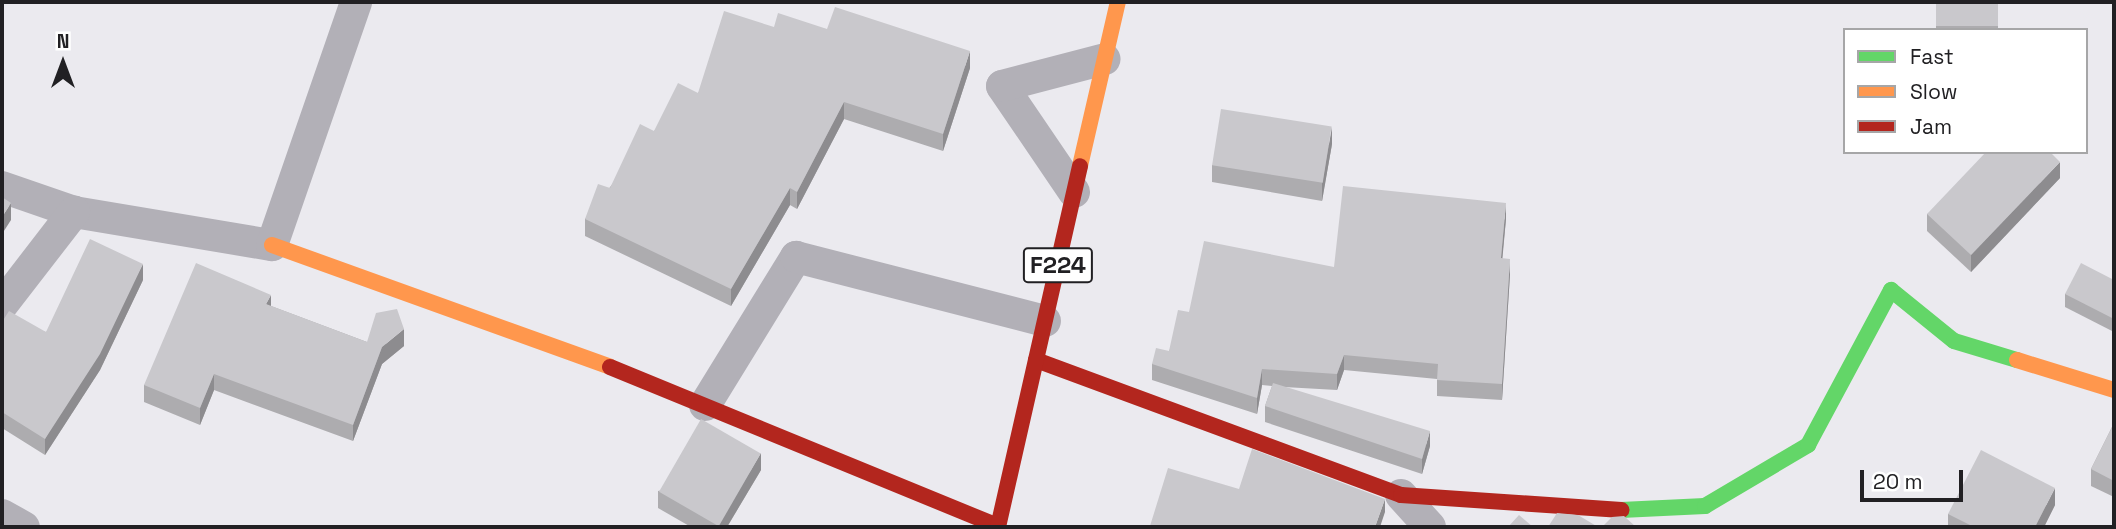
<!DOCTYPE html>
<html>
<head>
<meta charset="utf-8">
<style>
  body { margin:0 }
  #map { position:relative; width:2116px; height:529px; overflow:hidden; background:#ebeaef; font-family:"Space Grotesk",sans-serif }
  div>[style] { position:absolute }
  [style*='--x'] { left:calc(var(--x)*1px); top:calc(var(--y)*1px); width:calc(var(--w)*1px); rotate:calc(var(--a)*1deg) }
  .street>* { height:32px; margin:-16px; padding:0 16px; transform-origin:16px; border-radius:16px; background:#b2b0b7 }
  .fast>* { height:16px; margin:-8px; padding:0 8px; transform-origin:8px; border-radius:8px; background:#63d668 }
  .slow>* { height:16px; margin:-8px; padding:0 8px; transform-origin:8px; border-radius:8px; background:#ff974d }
  .jam>* { height:16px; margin:-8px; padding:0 8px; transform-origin:8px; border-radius:8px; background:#b3261e }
  .wall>* { inset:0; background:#adacaf; transform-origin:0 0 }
  .shaded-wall>* { inset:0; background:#8d8c8f }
  .building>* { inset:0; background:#c9c8cc; transform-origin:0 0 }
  span { translate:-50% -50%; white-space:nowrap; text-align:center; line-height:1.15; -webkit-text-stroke:5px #fff; paint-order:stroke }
  .shield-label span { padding:2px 5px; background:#fff; border:2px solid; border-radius:5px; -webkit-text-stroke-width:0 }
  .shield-label { font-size:24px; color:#212023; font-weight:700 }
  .frame { position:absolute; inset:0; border:4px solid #212023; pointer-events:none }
  .legend { position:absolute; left:1843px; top:28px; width:245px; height:126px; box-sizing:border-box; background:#fff; border:2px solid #a6a6a7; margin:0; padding:9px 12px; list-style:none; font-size:21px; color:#212023 }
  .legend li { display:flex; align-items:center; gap:14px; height:35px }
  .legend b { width:35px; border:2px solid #a6a6a7 }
  .north { position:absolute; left:28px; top:28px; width:70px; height:70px; -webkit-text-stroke:5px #fff; paint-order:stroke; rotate:0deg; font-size:19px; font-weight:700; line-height:28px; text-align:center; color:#212023 }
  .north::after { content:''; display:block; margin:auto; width:24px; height:32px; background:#212023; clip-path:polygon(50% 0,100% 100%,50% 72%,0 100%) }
  .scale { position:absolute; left:1860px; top:470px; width:103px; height:32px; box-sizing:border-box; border:4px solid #212023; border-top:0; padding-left:9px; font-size:21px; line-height:24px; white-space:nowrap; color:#212023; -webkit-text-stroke:5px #fff; paint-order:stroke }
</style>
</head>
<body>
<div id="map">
  <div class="street">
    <div style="--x:2;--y:187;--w:76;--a:19.1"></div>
    <div style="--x:74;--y:212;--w:201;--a:9.5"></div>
    <div style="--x:272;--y:245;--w:257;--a:-70.9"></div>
    <div style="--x:1074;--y:192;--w:128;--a:-124.2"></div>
    <div style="--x:1002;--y:86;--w:106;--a:-14.7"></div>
    <div style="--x:2;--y:305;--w:118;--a:-52.3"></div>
    <div style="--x:705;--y:405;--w:174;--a:-58.4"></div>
    <div style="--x:796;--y:257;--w:257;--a:14.4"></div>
    <div style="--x:1401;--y:495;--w:43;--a:47.8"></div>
    <div style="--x:2;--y:515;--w:25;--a:29"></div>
  </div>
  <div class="fast">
    <div style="--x:1621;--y:510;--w:84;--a:-2.7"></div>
    <div style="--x:1705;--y:506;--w:120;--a:-30.6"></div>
    <div style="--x:1808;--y:445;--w:176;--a:-61.8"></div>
    <div style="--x:1891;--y:290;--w:81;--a:39"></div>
    <div style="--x:1954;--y:341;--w:66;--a:16.8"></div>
  </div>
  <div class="slow">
    <div style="--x:1080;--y:166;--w:168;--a:-77"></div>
    <div style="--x:272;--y:245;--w:359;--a:19.8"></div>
    <div style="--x:2017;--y:360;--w:102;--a:17.2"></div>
  </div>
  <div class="jam">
    <div style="--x:1036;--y:360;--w:389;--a:20.3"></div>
    <div style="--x:1401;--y:495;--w:221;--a:3.9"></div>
    <div style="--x:610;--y:367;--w:419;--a:22.3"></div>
    <div style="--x:998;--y:527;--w:370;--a:-77.2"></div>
  </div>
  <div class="wall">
    <div style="left:1936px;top:2px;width:62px;height:28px"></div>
    <div style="clip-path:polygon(774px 27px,827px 29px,970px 68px,943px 151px,844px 119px,797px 209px,790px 205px,731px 306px,585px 236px,585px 219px,654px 131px)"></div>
    <div style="clip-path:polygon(1332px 144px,1322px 201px,1212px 182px,1212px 165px)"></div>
    <div style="clip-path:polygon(2060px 178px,1971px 272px,1927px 231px,1927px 214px)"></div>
    <div style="clip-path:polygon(1506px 219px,1502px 258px,1510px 274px,1502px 400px,1437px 396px,1437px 379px,1344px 370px,1337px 390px,1284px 387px,1430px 446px,1422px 474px,1265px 422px,1265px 406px,1272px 386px,1262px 385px,1257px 414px,1152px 380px,1152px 364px,1169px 351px,1189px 312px,1334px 267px)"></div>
    <div style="clip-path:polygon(143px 280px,100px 370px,45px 455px,2px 428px,2px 322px,46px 332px)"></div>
    <div style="clip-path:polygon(2114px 280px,2114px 332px,2065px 307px,2065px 294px)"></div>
    <div style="clip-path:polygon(271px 306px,367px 342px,404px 346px,382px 364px,353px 441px,214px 390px,200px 425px,144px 402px,144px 385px)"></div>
    <div style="clip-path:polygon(2114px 423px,2114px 497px,2091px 486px,2091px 469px)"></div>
    <div style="clip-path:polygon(761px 470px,727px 527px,691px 527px,658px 508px,658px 491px)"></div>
    <div style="clip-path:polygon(2055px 505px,2044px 527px,1948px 527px,1948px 514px)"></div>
  </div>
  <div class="shaded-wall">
    <div style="clip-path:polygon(970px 51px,970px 68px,943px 151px,943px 134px)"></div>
    <div style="clip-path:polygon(844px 102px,844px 119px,797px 209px,797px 192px)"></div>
    <div style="clip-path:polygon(1332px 127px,1332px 144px,1322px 201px,1322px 184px)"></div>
    <div style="clip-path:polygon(2060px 162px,2060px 178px,1971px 272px,1971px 255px)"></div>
    <div style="clip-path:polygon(790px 188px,790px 205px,731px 306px,731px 289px)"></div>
    <div style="clip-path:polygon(11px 203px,11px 220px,2px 234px,2px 217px)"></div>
    <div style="clip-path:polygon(1506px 203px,1506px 219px,1501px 274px,1501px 258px)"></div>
    <div style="clip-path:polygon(1510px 259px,1510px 274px,1502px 400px,1502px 384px)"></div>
    <div style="clip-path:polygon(143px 264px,143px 280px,100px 370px,45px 455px,45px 439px)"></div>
    <div style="clip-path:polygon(271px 295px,271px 311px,266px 304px)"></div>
    <div style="clip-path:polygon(404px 329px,404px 346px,382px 364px,353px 441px,353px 425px,382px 347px)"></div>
    <div style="clip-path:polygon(1344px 355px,1344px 370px,1337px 390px,1337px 374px)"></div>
    <div style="clip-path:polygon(1262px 369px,1262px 385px,1257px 414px,1257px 398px)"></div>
    <div style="clip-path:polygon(214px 374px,214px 390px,200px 425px,200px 408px)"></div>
    <div style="clip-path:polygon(1430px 431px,1430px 446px,1422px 474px,1422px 459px)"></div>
    <div style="clip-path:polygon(761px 453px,761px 470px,727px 527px,717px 527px)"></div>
    <div style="clip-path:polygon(2055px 488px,2055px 505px,2044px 527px,2035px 527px)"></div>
    <div style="clip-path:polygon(1385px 499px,1385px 512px,1380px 527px,1375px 527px)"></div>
  </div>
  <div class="building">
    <div style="left:1936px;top:2px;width:62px;height:24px"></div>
    <div style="clip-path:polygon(835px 7px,970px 51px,943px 134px,844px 102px,797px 192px,790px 188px,731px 289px,585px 219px,598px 184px,610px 188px,640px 124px,654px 131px,678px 83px,698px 93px,724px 11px,774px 27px,778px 13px,827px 29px)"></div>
    <div style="left:1221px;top:109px;width:112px;height:57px;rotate:9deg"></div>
    <div style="clip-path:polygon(1986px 152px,2050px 152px,2060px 162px,1971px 255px,1927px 214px)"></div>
    <div style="clip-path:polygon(1343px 186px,1506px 203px,1501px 258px,1510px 259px,1502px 384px,1437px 380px,1438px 364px,1344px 355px,1337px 374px,1262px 369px,1257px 398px,1152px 364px,1156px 348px,1169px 351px,1178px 310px,1189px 312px,1204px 241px,1334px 267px)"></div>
    <div style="clip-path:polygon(2px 197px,11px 203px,2px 217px)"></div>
    <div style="clip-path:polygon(90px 239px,143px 264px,100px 354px,45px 439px,2px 412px,2px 322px,9px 311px,46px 332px)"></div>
    <div style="clip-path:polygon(196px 263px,271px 295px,266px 304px,367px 342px,376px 313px,397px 309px,404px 329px,382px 347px,353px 425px,214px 374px,200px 408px,144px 385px)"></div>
    <div style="clip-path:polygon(2081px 263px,2114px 280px,2114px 319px,2065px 294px)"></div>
    <div style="clip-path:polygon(1273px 383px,1430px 431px,1422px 459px,1265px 406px)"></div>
    <div style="left:701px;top:419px;width:69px;height:84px;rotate:30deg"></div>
    <div style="clip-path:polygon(2114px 423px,2114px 481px,2091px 469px)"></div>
    <div style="clip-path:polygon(1252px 449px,1385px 499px,1375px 527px,1155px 527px,1150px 526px,1168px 468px,1239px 489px)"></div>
    <div style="clip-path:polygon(1981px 450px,2055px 488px,2035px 527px,1974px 527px,1948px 514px)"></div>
    <div style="clip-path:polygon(1557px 513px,1578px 515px,1598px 527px,1548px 527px)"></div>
    <div style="clip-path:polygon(1519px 515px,1533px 527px,1508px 527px)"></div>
    <div style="clip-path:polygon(1624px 516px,1636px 527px,1602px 527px,1612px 517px)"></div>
  </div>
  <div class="shield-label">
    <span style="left:1058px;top:265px">F224</span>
  </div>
  <div class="frame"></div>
  <ul class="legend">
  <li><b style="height:9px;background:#63d668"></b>Fast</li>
  <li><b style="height:9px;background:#ff974d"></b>Slow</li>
  <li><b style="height:9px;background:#b3261e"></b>Jam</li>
  </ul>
  <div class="north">N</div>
  <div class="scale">20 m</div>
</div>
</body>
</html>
